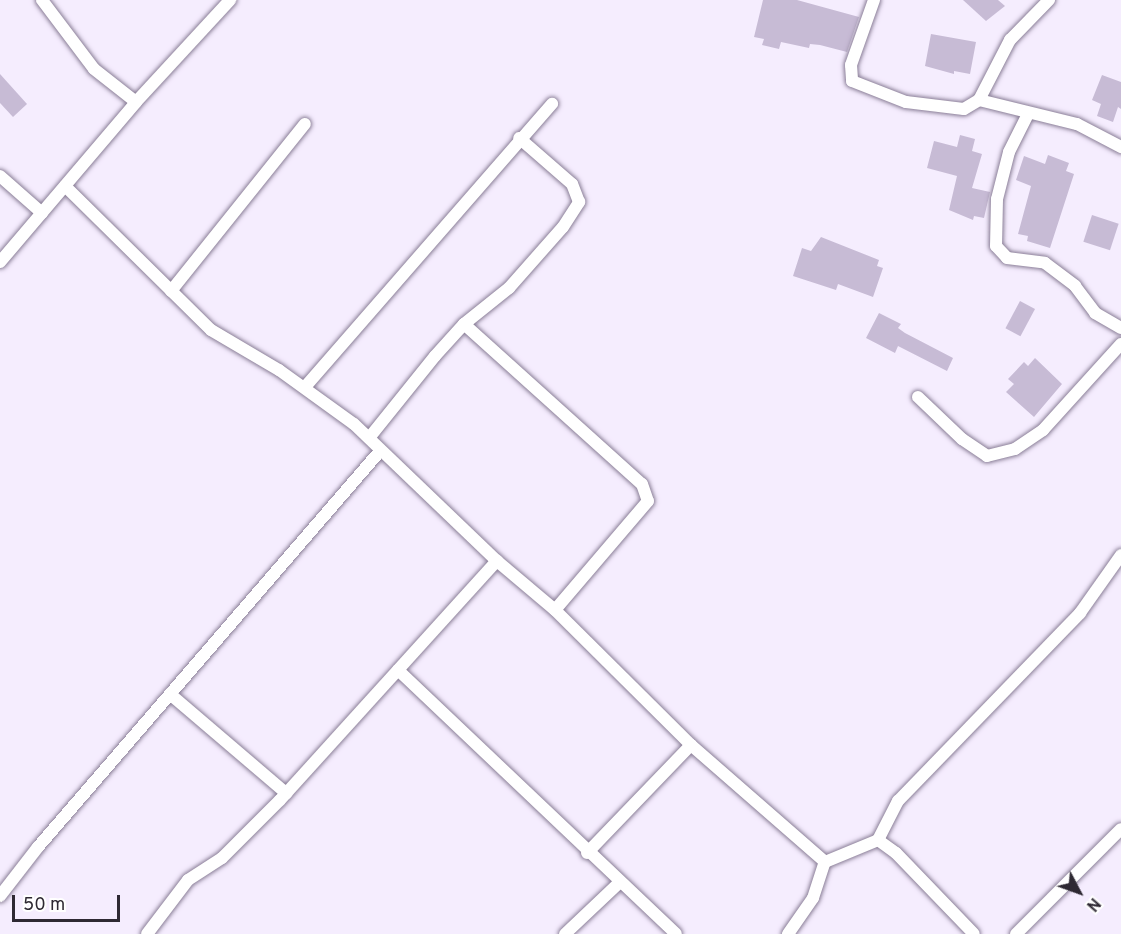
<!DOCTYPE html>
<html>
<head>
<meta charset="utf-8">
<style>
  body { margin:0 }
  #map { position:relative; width:1121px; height:934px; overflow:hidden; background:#f5edfe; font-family:Overpass,sans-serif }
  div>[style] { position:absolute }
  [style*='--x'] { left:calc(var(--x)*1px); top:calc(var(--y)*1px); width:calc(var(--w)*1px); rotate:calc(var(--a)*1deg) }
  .building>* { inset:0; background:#c7bbd5; transform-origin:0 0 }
  .roads { filter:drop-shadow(0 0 2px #8a7e97) drop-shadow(0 0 2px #8a7e97) }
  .minor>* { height:12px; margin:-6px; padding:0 6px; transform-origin:6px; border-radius:6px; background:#fff }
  span { translate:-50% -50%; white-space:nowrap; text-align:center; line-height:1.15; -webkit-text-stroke:4.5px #fff; paint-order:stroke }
  .north { position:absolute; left:1049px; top:862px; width:60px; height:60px; -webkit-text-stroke:4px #fff; paint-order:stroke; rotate:131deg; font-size:16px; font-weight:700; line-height:24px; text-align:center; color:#2e2933 }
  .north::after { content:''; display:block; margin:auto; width:21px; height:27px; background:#2e2933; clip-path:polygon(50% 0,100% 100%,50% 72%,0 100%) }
  .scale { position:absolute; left:12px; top:895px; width:108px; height:27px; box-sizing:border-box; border:3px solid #2e2933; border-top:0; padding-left:8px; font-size:18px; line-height:21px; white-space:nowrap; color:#2e2933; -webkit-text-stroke:4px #fff; paint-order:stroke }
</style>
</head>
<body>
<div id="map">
  <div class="building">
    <div style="clip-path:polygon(763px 0,797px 0,859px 17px,847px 52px,820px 45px,810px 44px,809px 48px,781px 42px,779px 49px,762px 45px,764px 39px,754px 37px)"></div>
    <div style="clip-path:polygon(963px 0,998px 0,1005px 6px,986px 21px)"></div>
    <div style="clip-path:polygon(931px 34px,976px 42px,970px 74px,954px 71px,954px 74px,925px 66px)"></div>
    <div style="clip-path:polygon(0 74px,27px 104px,13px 117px,0 103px)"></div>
    <div style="clip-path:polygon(1102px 75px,1121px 82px,1121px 109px,1118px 107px,1113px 122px,1097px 116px,1101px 104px,1092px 100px)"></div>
    <div style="clip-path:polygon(960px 135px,975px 139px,972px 151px,982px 154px,972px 188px,990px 192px,984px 218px,974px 216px,973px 220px,949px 210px,957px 176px,927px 168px,934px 141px,957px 147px)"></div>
    <div style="clip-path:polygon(1048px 155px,1069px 163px,1066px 171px,1074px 174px,1050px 248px,1027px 241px,1028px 236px,1018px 234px,1031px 186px,1016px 180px,1024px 156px,1045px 164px)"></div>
    <div style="left:1092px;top:215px;width:28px;height:28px;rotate:18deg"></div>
    <div style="clip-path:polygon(821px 237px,879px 260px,877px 266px,883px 268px,873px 297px,838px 284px,836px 290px,793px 276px,802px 248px,811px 251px)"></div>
    <div style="left:1020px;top:301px;width:17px;height:31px;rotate:28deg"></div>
    <div style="clip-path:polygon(879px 313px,901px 324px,898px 328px,905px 333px,953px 358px,947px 371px,898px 346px,895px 353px,866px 338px)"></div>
    <div style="clip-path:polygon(1035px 358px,1062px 384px,1034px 417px,1006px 392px,1014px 384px,1008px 379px,1024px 362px,1028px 366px)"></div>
  </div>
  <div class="roads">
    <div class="minor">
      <div style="--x:42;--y:0;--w:86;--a:53"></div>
      <div style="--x:94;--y:69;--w:53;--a:38.2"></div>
      <div style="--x:874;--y:0;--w:69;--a:109.5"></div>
      <div style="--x:851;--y:65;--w:16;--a:86"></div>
      <div style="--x:852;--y:81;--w:58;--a:21.3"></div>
      <div style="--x:906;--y:102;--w:58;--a:6.9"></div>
      <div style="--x:964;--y:109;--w:17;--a:-31"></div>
      <div style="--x:979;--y:100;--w:101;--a:13.8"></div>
      <div style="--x:1077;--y:124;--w:50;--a:27.6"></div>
      <div style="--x:979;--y:100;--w:68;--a:-62.7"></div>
      <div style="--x:1010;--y:40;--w:56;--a:-45.7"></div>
      <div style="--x:1028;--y:114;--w:42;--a:116.6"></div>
      <div style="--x:1009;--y:152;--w:49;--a:104.3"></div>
      <div style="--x:997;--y:199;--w:47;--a:91.2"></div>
      <div style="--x:996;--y:246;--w:16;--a:47"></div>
      <div style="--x:1007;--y:258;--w:38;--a:7"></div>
      <div style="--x:1045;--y:263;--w:38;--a:37"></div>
      <div style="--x:1075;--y:286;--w:34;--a:53"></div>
      <div style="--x:1095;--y:313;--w:30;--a:30"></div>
      <div style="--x:0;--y:176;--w:56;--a:41.4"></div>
      <div style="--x:65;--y:186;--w:205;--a:44.6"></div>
      <div style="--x:211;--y:330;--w:79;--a:30.5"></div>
      <div style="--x:279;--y:370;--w:92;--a:35.8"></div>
      <div style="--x:354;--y:424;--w:198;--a:43.8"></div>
      <div style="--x:497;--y:561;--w:76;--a:40.2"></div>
      <div style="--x:555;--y:610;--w:192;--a:44.8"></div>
      <div style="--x:691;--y:745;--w:178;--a:41.1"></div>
      <div style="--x:0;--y:262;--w:210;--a:-49.6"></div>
      <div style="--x:136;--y:102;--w:139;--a:-47.3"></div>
      <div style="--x:171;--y:291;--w:214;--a:-51.3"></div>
      <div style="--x:464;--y:324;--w:239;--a:42"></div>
      <div style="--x:642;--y:484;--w:18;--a:71"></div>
      <div style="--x:648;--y:501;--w:143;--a:130.5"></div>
      <div style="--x:305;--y:387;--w:376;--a:-48.9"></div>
      <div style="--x:918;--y:397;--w:61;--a:43.7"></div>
      <div style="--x:962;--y:439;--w:30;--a:34"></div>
      <div style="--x:987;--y:456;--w:29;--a:-14"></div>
      <div style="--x:1015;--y:449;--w:34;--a:-34"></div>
      <div style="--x:1043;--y:430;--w:116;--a:-47.8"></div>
      <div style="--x:369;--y:438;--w:105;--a:-51.2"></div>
      <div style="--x:435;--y:356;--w:43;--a:-47.8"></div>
      <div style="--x:464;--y:324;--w:58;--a:-38.7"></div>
      <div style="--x:509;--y:288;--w:81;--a:-48.5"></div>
      <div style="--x:563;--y:227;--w:30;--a:-57"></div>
      <div style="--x:579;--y:202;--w:19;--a:-111"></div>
      <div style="--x:572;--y:184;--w:70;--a:-139"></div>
      <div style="--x:398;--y:670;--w:383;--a:43.5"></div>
      <div style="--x:170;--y:694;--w:153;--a:40.5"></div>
      <div style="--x:878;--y:840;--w:22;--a:36"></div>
      <div style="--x:896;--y:853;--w:112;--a:46.1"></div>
      <div style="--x:587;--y:853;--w:150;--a:-46.1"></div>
      <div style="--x:825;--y:862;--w:57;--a:-22.5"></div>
      <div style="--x:878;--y:840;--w:44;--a:-62.9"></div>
      <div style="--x:898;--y:801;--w:262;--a:-45.9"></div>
      <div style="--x:1080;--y:613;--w:71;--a:-54.7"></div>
      <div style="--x:0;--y:896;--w:62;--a:-52.2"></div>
      <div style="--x:38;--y:847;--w:523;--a:-49.18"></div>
      <div style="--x:147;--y:934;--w:68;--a:-52.8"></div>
      <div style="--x:188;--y:880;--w:40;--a:-32.9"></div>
      <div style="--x:222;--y:858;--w:82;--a:-45"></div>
      <div style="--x:280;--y:800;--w:323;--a:-47.8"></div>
      <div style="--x:565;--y:934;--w:74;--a:-43.4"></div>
      <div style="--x:788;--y:934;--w:44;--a:-55.2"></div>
      <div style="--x:813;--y:898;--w:38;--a:-72"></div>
      <div style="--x:1016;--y:934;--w:148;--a:-45"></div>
    </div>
  </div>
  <div class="north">N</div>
  <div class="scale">50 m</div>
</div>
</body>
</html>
